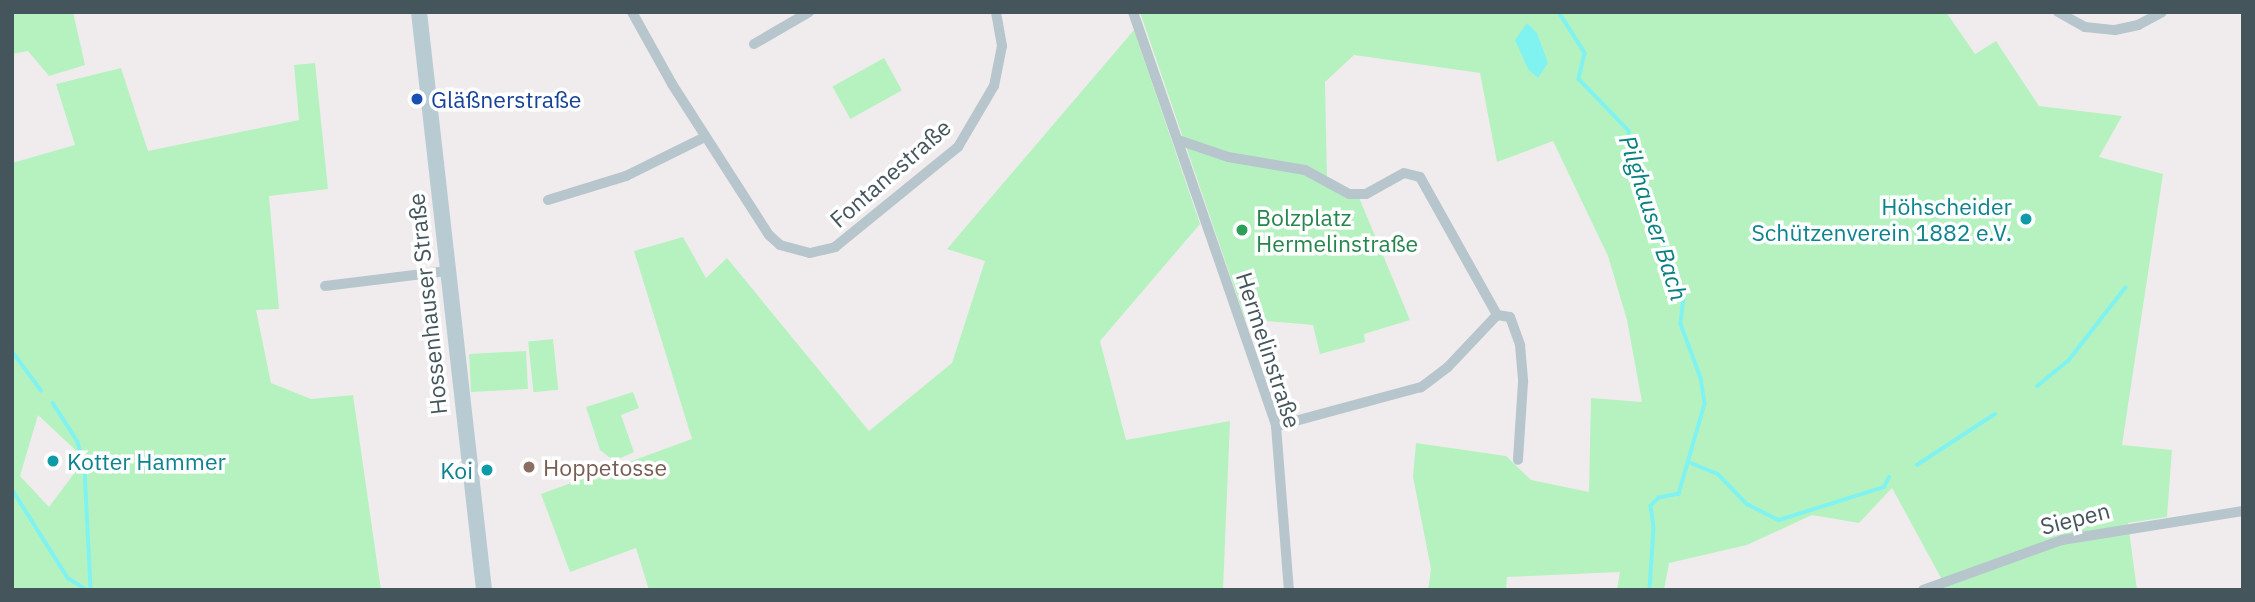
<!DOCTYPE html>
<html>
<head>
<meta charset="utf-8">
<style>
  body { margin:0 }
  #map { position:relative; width:2255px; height:602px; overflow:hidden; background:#f0eced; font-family:"IBM Plex Sans",sans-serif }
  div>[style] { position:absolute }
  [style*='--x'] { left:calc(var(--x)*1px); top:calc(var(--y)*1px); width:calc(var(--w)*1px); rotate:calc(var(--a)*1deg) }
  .green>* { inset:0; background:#b6f2c0; transform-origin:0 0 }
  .water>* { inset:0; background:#80f3f0 }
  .stream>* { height:3.5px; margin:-1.75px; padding:0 1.75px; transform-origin:1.75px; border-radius:1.75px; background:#80f3f0 }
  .street>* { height:10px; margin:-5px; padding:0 5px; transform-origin:5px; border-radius:5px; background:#b7c6cc }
  .secondary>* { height:16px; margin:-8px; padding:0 8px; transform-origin:8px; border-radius:8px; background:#b8cbd3 }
  .dots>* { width:19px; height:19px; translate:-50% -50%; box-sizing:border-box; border:4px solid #fff; border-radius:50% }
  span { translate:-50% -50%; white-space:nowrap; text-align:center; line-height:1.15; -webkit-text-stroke:7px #fff; paint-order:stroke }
  .transit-label { font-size:23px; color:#164399 }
  .left { translate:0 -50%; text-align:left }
  .street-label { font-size:23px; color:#44565c }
  .culture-label { font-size:23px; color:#0d838f }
  .right { translate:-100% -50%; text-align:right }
  .leisure-label { font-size:23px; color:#27864d }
  .education-label { font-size:23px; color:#785e54 }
  .water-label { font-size:24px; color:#06817f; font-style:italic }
  .frame { position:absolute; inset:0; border:14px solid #44565c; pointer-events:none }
</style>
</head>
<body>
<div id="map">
  <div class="green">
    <div style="clip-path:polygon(12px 12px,73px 12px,85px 65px,49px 76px,28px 51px,12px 54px)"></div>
    <div style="clip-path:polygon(1140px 12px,1946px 12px,1975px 54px,1996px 41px,2039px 106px,2122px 116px,2099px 157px,2163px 174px,2122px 445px,2172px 450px,2167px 517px,2128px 523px,2137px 590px,1939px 590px,1946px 587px,1892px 488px,1859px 523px,1812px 515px,1747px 545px,1669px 563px,1664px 590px,1617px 590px,1620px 572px,1507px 577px,1506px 590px,1428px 590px,1431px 569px,1413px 477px,1416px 443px,1506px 456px,1531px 480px,1589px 492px,1591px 398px,1642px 402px,1627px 320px,1608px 256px,1553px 141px,1497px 162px,1480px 73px,1354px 55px,1325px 82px,1327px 179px,1358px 195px,1410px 320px,1364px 334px,1365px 342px,1320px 354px,1313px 325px,1245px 319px)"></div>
    <div style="clip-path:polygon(1134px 30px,1200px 224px,1100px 341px,1126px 440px,1230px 421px,1223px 590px,649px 590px,636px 548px,570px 572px,541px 494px,692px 439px,634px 251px,683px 237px,706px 278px,727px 258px,869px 431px,952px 363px,985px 261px,947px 249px)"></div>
    <div style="left:884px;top:58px;width:37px;height:59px;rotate:61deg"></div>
    <div style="clip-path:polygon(evenodd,315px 63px,328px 189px,269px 196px,279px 309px,256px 310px,271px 383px,311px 399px,353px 395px,381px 590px,12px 590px,12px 163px,75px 145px,56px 84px,121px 68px,148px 151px,299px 120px,294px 65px,315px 63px,38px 415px,85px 459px,49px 507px,20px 476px,38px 415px)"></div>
    <div style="left:553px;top:339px;width:51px;height:25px;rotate:84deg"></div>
    <div style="left:526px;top:351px;width:38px;height:57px;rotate:87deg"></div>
    <div style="clip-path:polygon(633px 392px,639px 408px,621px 415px,634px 452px,614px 461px,600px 450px,586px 407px)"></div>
  </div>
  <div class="water">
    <div style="clip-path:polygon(1527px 23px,1537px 33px,1548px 63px,1538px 78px,1528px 69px,1515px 40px)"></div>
  </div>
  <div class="stream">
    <div style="--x:1559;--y:12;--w:49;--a:57.6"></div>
    <div style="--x:1585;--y:53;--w:27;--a:103"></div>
    <div style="--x:1579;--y:79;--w:72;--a:46.1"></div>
    <div style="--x:1629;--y:131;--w:35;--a:80"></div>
    <div style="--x:1635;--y:165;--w:142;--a:69.8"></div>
    <div style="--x:1684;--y:298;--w:26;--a:97"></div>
    <div style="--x:1681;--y:324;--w:58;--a:69.7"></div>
    <div style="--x:1701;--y:378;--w:26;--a:81"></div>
    <div style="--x:1705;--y:404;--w:94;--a:106.1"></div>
    <div style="--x:1679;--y:494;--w:20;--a:169"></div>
    <div style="--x:1659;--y:498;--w:11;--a:135"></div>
    <div style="--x:1651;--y:506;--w:22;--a:82"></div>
    <div style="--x:1654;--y:528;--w:62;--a:93.7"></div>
    <div style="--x:12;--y:351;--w:49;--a:53.4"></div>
    <div style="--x:2037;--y:386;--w:40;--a:-39"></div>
    <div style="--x:2068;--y:361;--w:93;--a:-52"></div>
    <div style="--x:53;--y:403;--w:46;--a:57.3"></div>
    <div style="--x:78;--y:442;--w:29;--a:76"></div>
    <div style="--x:85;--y:470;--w:120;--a:87.1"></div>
    <div style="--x:1691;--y:463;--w:29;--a:22"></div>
    <div style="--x:1718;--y:474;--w:42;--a:46"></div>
    <div style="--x:1747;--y:504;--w:36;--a:27"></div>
    <div style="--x:1779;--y:520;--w:110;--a:-17.4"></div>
    <div style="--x:1884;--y:487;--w:11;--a:-63"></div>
    <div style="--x:1917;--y:465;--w:93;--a:-33.2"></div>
    <div style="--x:12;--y:489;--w:105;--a:57.8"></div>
    <div style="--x:68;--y:578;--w:22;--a:32"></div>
  </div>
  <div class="street">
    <div style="--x:632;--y:12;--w:82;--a:60.9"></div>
    <div style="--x:672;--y:84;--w:179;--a:57.3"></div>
    <div style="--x:769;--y:235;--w:15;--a:42"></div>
    <div style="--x:780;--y:245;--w:31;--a:15"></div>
    <div style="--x:810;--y:253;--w:26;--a:-13"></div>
    <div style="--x:835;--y:247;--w:159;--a:-39.1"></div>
    <div style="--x:958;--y:147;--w:71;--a:-59.5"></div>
    <div style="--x:994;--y:86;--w:41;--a:-78.7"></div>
    <div style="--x:1002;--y:46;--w:35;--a:-100"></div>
    <div style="--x:1133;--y:12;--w:438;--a:70.9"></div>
    <div style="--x:1276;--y:426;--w:165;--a:85.5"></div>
    <div style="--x:2058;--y:12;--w:31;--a:29"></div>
    <div style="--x:2085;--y:27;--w:30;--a:6"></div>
    <div style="--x:2115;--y:30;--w:24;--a:-12"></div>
    <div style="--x:2138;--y:25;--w:27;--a:-28"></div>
    <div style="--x:754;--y:44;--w:64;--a:-30.2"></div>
    <div style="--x:1178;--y:140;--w:53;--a:18.8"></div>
    <div style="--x:1228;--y:157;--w:78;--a:9.6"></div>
    <div style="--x:1305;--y:170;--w:50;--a:28.6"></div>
    <div style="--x:1349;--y:194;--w:17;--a:0"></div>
    <div style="--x:1366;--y:194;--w:43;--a:-28.9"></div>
    <div style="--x:1404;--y:173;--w:16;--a:14"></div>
    <div style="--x:1420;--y:177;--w:158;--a:60.8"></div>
    <div style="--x:1497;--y:315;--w:71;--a:133.3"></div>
    <div style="--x:1448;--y:367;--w:34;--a:143"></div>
    <div style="--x:1421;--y:387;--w:150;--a:164.9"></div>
    <div style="--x:548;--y:200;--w:82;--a:-17.1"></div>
    <div style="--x:626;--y:176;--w:88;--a:-26.3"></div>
    <div style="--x:325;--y:286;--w:123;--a:-7"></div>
    <div style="--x:1497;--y:315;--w:13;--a:9"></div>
    <div style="--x:1510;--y:317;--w:30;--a:70"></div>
    <div style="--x:1520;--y:345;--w:37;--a:85"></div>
    <div style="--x:1523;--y:382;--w:78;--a:93.7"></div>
    <div style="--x:1923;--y:590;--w:148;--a:-19.8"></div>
    <div style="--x:2062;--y:540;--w:183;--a:-9.1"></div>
  </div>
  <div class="secondary">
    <div style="--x:419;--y:12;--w:582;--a:83.58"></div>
  </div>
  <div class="dots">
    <div style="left:417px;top:99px;background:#1a4fb4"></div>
    <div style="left:2026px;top:219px;background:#0f9aa8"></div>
    <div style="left:1242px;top:230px;background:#2e9e5b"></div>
    <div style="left:53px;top:461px;background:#0f9aa8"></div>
    <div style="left:529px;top:467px;background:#8d6e63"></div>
    <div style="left:487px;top:470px;background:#0f9aa8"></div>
  </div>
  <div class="transit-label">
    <span class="left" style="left:431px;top:99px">Gläßnerstraße</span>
  </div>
  <div class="street-label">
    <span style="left:890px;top:173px;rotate:-41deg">Fontanestraße</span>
    <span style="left:427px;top:304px;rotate:-96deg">Hossenhauser Straße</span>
    <span style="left:1269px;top:350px;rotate:72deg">Hermelinstraße</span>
    <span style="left:2075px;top:518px;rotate:-14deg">Siepen</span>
  </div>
  <div class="culture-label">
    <span class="right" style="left:2012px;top:219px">Höhscheider<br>Schützenverein 1882 e.V.</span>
    <span class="left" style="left:67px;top:461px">Kotter Hammer</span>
    <span class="right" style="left:473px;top:470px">Koi</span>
  </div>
  <div class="leisure-label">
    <span class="left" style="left:1256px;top:230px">Bolzplatz<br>Hermelinstraße</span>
  </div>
  <div class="education-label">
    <span class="left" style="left:543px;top:467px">Hoppetosse</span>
  </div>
  <div class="water-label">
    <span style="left:1653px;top:218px;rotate:72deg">Pilghauser Bach</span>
  </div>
  <div class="frame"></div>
</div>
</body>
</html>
